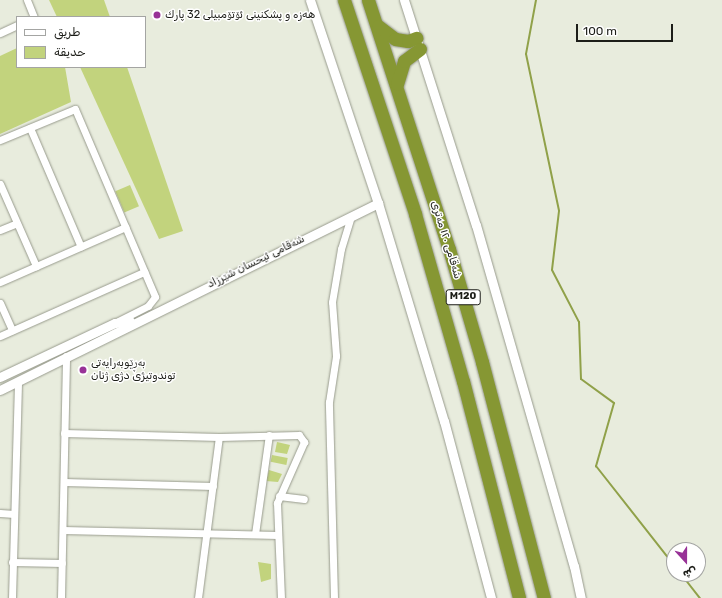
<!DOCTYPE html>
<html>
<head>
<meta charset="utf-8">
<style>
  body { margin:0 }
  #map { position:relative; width:722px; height:598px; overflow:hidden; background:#e8ecdd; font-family:Rubik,"Noto Naskh Arabic",sans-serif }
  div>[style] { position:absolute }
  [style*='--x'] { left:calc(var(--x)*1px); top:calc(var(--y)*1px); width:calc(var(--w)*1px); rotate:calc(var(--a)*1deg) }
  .green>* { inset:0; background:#c2d37d; transform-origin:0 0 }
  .stream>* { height:2px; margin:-1px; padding:0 1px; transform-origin:1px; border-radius:1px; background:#90a149 }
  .roads { filter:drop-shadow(0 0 1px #989b8d) drop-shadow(0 0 1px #989b8d) }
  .minor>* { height:7px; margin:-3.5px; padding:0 3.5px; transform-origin:3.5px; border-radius:3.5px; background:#fff }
  .tertiary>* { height:9px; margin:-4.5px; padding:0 4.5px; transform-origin:4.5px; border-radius:4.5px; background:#fff }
  .motorway>* { height:13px; margin:-6.5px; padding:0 6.5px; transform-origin:6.5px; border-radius:6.5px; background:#869733 }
  .dots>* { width:11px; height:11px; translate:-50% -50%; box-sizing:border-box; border:2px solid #fff; border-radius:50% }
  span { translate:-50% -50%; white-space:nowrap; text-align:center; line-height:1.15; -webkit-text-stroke:3px #fff; paint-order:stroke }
  .shield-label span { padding:1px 3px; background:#fff; border:1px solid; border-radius:3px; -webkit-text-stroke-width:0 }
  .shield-label { font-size:10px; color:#1c1d18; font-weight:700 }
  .poi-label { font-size:11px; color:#1c1d18 }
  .left { translate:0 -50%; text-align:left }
  .street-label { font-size:11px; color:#1c1d18 }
  .legend { position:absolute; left:16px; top:16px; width:130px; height:52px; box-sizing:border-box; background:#fff; border:1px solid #a4a5a3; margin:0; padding:5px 7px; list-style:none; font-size:12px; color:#1c1d18 }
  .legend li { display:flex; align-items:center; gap:8px; height:20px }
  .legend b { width:20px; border:1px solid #a4a5a3 }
  .north { position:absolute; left:666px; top:542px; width:40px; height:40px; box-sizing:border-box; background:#fff; border:1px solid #a4a5a3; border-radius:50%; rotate:159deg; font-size:11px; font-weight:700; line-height:16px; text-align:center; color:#1c1d18 }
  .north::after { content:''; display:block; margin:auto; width:14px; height:18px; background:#983297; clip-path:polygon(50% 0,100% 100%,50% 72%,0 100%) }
  .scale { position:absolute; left:576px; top:24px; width:97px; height:18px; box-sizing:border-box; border:2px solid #1c1d18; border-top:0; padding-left:5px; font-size:12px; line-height:14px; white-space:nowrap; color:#1c1d18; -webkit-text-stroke:3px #fff; paint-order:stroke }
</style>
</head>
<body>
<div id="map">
  <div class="green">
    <div style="clip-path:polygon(49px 0,104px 0,110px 17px,57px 17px)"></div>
    <div style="clip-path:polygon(17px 48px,17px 67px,65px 67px,71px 102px,0 134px,0 56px)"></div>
    <div style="clip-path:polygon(80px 67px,127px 67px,183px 231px,159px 239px)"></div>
    <div style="left:130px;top:185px;width:23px;height:16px;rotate:67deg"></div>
    <div style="clip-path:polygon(277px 442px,290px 445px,287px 454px,275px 452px)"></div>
    <div style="left:272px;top:455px;width:16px;height:7px;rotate:11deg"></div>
    <div style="clip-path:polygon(269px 470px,282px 474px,278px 482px,266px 481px)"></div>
    <div style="clip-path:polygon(258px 562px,271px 564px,271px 579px,261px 582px)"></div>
  </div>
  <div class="stream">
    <div style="--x:536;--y:0;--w:55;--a:100.5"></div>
    <div style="--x:526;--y:54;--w:160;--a:78.1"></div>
    <div style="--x:559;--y:211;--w:59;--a:96.8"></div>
    <div style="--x:552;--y:270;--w:59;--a:62.6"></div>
    <div style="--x:579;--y:322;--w:57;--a:88"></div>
    <div style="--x:581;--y:379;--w:41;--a:36"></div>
    <div style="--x:614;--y:403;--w:66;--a:105.9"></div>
    <div style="--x:596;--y:466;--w:126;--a:51.8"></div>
    <div style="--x:681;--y:574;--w:31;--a:52"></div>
  </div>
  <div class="roads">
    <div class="minor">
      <div style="--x:27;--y:0;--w:18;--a:68"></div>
      <div style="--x:0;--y:33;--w:19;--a:-25"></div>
      <div style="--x:30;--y:128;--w:129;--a:66.8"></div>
      <div style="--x:0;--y:140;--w:81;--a:-22.5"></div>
      <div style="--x:75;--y:109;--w:204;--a:66.9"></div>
      <div style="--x:155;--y:297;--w:11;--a:128"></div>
      <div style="--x:148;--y:306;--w:33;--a:153"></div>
      <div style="--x:0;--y:184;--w:90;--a:66.3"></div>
      <div style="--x:0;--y:230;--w:18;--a:-22"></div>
      <div style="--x:0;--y:282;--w:137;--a:-23.7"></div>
      <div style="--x:0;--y:303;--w:30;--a:66"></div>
      <div style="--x:0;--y:336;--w:158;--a:-24"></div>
      <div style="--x:64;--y:433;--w:155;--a:1.5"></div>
      <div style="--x:219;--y:437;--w:80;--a:-1.4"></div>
      <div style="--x:299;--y:435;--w:9;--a:54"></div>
      <div style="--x:304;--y:442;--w:67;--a:113.9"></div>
      <div style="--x:277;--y:503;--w:95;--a:87.6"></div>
      <div style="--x:64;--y:482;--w:149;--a:1.5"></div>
      <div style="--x:279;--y:496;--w:25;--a:7"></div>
      <div style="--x:0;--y:513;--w:14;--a:4"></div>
      <div style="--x:63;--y:530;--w:215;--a:1.3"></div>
      <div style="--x:255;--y:534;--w:100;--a:-82"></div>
      <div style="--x:12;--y:562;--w:50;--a:1.1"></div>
      <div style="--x:12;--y:598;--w:217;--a:-88.4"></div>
      <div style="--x:61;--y:598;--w:242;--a:-88.8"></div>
      <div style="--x:198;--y:598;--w:162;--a:-82.6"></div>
      <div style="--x:334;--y:598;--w:196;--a:-91.5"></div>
      <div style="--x:329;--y:402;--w:47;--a:-81.3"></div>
      <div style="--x:336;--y:356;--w:54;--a:-94.2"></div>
      <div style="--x:332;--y:302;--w:54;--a:-80.4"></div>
      <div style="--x:341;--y:249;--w:34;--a:-73"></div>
    </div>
    <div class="tertiary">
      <div style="--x:310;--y:0;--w:214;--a:71.5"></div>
      <div style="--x:378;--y:203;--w:228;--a:73.2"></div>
      <div style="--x:444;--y:421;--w:183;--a:75.1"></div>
      <div style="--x:404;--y:0;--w:236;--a:72.3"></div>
      <div style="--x:476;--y:225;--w:355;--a:74"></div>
      <div style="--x:574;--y:566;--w:33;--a:78"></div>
      <div style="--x:0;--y:377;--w:127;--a:-25.2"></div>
      <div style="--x:115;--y:323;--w:15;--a:-8"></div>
      <div style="--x:0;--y:390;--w:422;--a:-26.3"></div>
    </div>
    <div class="motorway">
      <div style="--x:344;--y:0;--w:225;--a:71.6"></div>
      <div style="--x:415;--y:214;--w:174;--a:74"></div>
      <div style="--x:463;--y:381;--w:224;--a:75.5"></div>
      <div style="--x:368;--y:0;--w:262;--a:72"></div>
      <div style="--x:449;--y:249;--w:118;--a:73.7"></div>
      <div style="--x:482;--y:362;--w:244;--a:75.3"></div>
      <div style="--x:378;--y:26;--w:21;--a:37"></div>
      <div style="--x:395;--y:39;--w:13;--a:9"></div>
      <div style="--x:408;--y:41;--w:9;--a:-21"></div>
      <div style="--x:397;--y:84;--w:24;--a:-73"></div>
      <div style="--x:404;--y:61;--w:20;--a:-37"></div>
    </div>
  </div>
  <div class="dots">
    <div style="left:157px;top:15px;background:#983297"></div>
    <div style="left:83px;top:370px;background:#983297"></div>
  </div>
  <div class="shield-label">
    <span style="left:463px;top:297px">M120</span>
  </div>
  <div class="poi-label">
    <span class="left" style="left:165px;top:15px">هه‌زه‌ و پشكنینی ئۆتۆمبیلی 32 پارك</span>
    <span class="left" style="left:91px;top:370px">بەڕێوبەرایەتی<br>توندوتیژی دژی ژنان</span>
  </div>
  <div class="street-label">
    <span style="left:446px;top:240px;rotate:73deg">شەقامی ١٢٠ مەتری</span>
    <span style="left:256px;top:262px;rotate:-26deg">شەقامی ئیحسان شێرزاد</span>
  </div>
  <ul class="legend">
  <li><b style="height:5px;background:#fff"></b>طريق</li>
  <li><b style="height:11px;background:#c2d37d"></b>حديقة</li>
  </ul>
  <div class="north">ش</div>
  <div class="scale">100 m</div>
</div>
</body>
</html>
